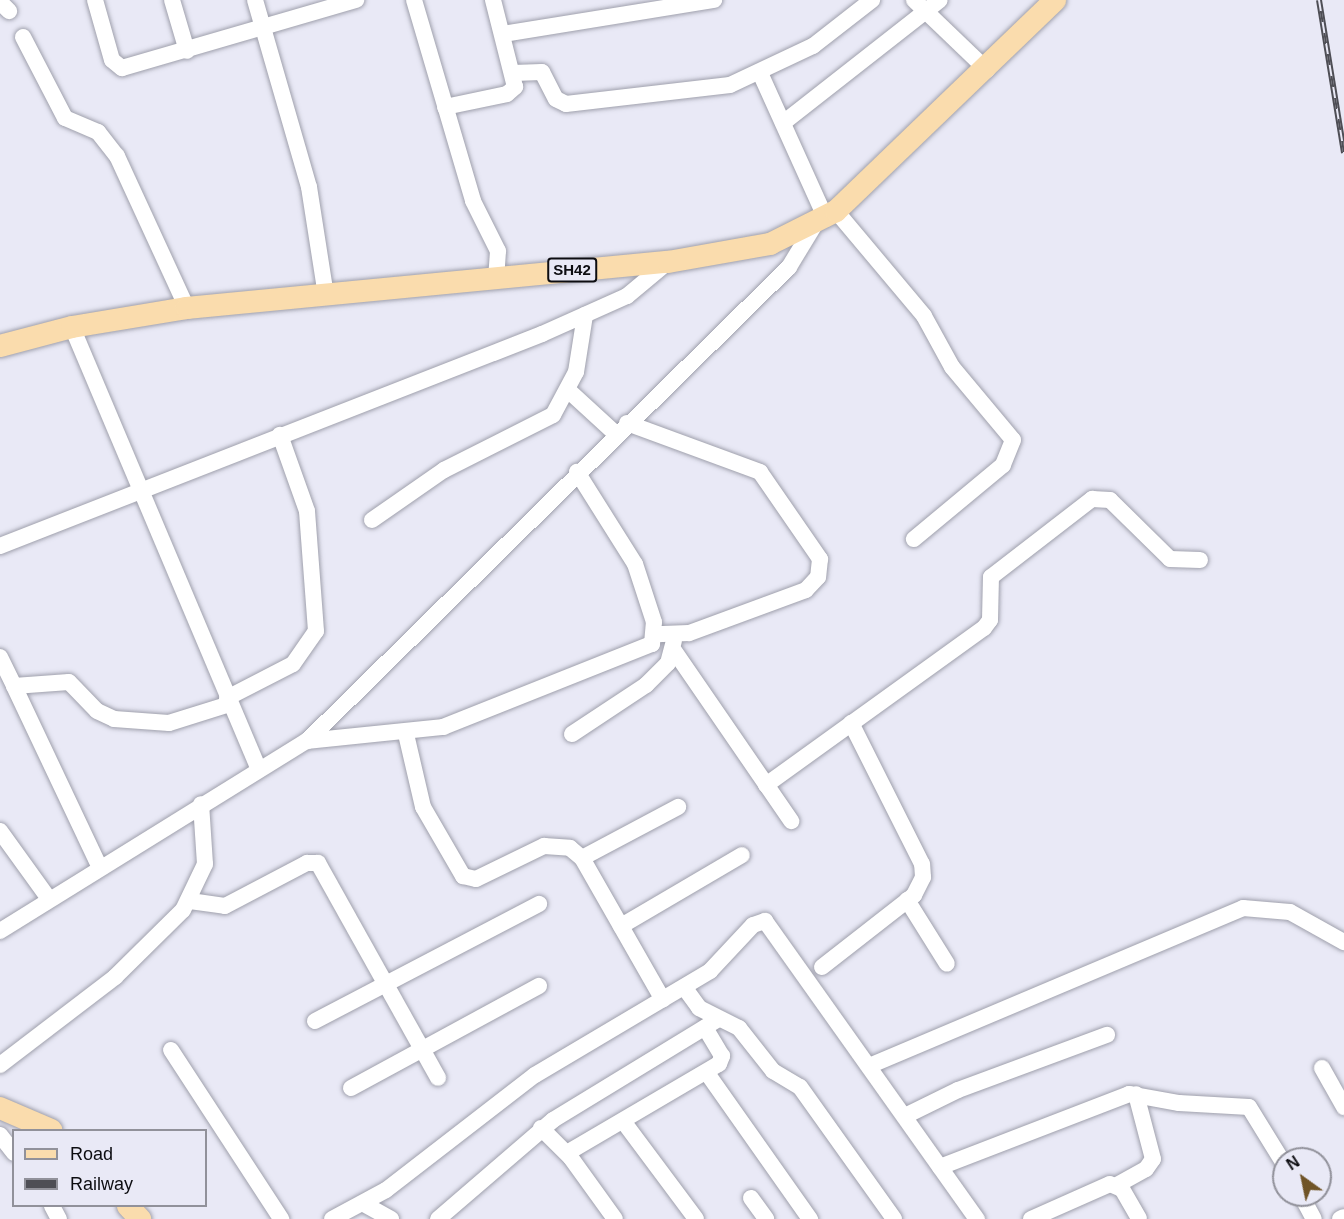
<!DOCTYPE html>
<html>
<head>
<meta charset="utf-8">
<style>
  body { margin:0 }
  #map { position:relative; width:1344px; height:1219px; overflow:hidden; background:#e9e9f6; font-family:Arial,sans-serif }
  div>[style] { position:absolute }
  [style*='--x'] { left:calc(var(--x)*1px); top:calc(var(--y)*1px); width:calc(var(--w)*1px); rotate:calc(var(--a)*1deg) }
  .roads { filter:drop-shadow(0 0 2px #9fa0ac) drop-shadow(0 0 2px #9fa0ac) }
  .minor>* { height:16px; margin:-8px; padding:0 8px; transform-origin:8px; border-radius:8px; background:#fff }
  .major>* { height:22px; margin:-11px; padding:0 11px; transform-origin:11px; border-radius:11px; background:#fadcad }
  .rail>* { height:6px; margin-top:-3px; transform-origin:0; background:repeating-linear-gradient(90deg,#e9e9f6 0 11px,#4e4e55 0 22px); box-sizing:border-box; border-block:2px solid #4e4e55 }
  span { translate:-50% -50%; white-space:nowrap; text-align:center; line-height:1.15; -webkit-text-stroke:6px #e9e9f6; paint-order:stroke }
  .shield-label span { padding:2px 4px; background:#e9e9f6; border:2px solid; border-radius:4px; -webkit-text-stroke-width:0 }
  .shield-label { font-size:15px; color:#0d0d11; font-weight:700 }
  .legend { position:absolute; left:12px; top:1129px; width:195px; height:78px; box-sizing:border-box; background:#e9e9f6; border:2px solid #91919a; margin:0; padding:8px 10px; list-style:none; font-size:18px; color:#0d0d11 }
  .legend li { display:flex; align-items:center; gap:12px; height:30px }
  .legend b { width:30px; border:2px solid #91919a }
  .north { position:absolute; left:1272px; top:1147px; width:60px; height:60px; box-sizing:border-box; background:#e9e9f6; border:2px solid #91919a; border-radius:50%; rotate:327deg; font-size:16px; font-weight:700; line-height:24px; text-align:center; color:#0d0d11 }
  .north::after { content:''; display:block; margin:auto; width:21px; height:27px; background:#705427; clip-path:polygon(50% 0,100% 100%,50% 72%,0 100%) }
</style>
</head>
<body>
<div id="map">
  <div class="roads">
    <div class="minor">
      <div style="--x:95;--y:0;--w:62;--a:74.2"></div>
      <div style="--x:112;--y:60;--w:13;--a:39"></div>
      <div style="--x:122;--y:68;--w:244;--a:-16.2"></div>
      <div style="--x:172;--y:0;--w:53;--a:73.6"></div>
      <div style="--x:255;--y:0;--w:195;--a:73.9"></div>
      <div style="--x:309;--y:187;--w:110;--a:81.1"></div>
      <div style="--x:414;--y:0;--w:209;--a:73.6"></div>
      <div style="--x:473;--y:201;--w:56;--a:63.4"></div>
      <div style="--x:498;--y:251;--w:27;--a:94"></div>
      <div style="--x:914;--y:0;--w:101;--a:43.8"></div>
      <div style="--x:0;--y:2;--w:13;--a:45"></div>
      <div style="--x:503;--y:34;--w:214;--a:-9.2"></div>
      <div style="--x:23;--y:37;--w:91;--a:62.6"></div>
      <div style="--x:65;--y:118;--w:36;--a:23"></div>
      <div style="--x:98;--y:132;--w:31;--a:52"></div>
      <div style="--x:117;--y:156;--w:167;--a:65.3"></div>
      <div style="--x:513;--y:73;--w:29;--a:-2"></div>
      <div style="--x:542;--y:72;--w:30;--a:63"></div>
      <div style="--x:556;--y:99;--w:11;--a:27"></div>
      <div style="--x:566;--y:104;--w:165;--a:-6.6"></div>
      <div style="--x:730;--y:85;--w:92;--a:-25.2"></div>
      <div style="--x:813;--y:46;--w:75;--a:-37.9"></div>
      <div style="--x:761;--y:75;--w:158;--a:65.7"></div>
      <div style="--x:445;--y:107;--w:63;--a:-11.8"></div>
      <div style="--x:507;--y:94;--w:11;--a:-41"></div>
      <div style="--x:515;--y:87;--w:90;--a:-104.2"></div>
      <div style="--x:783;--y:123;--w:199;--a:-38.1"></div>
      <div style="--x:836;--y:211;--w:137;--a:50"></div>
      <div style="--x:924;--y:316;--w:58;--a:61.2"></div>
      <div style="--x:952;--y:367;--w:95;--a:50.1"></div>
      <div style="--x:1013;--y:440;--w:27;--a:112"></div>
      <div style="--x:1003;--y:465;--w:116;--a:140.3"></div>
      <div style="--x:72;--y:327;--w:480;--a:67.1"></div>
      <div style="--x:569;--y:391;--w:64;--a:42.5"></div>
      <div style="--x:627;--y:423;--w:142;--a:20.2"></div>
      <div style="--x:760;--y:472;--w:106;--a:55.4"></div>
      <div style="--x:820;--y:559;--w:18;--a:96"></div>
      <div style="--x:818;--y:577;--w:18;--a:133"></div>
      <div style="--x:806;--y:590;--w:125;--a:159.8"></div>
      <div style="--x:689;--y:633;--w:33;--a:178"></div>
      <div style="--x:372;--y:520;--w:88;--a:-34.8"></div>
      <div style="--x:444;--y:470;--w:122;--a:-26.8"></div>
      <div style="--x:553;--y:415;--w:49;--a:-61.9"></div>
      <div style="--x:576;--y:372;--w:58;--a:-81"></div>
      <div style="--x:0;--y:546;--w:582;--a:-21.36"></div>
      <div style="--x:542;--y:334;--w:93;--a:-24.1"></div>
      <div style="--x:627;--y:296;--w:53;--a:-39.7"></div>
      <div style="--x:673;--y:649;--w:209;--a:55.5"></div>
      <div style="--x:0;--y:657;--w:32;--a:64"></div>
      <div style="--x:14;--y:686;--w:55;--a:-4.2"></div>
      <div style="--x:69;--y:682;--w:40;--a:46"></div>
      <div style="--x:97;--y:711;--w:19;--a:25"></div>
      <div style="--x:114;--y:719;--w:55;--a:4.2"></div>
      <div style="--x:169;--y:723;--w:64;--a:-17.3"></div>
      <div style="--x:14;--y:686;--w:199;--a:64.7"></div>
      <div style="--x:227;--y:698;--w:74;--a:-27.3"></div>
      <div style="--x:293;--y:664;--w:40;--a:-55.1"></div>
      <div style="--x:316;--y:631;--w:120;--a:-94.3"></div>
      <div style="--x:307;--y:511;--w:81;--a:-109.6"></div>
      <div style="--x:406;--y:734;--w:75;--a:76.9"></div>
      <div style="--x:423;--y:807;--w:80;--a:59.9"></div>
      <div style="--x:463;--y:876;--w:13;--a:13"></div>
      <div style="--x:476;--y:879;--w:76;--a:-25.9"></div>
      <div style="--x:544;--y:846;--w:26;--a:4"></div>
      <div style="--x:570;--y:848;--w:16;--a:40"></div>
      <div style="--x:582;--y:858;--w:163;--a:60.3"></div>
      <div style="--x:572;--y:734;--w:89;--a:-33.5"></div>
      <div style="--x:646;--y:685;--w:31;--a:-45"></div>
      <div style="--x:668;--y:663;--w:23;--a:-75"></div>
      <div style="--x:307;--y:741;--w:137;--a:-5.9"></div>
      <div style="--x:443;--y:727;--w:225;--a:-21.7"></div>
      <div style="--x:652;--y:644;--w:22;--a:-85"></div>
      <div style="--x:654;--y:622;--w:61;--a:-108.1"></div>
      <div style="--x:635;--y:564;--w:109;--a:-122.2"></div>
      <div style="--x:766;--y:785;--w:269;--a:-35.8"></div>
      <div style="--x:984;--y:628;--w:10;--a:-53"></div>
      <div style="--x:990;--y:620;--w:43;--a:-88.7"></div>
      <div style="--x:991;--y:577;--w:128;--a:-37.7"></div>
      <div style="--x:1092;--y:499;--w:18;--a:3"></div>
      <div style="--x:1110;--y:500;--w:84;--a:44.5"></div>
      <div style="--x:1170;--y:559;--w:30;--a:2"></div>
      <div style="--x:0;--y:831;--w:84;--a:54.2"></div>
      <div style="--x:582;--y:858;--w:109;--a:-28"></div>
      <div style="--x:907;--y:900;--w:75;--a:58"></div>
      <div style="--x:190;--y:901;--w:35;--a:8"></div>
      <div style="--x:225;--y:906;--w:93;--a:-27.7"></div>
      <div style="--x:307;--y:863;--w:11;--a:0"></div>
      <div style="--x:318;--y:863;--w:246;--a:60.8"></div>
      <div style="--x:621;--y:926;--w:140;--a:-30.4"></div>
      <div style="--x:0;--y:931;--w:361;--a:-31.8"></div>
      <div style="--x:307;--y:741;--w:676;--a:-44.52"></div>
      <div style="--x:789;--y:267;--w:48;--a:-58.6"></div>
      <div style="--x:822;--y:967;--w:117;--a:-38"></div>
      <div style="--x:914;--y:895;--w:20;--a:-63"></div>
      <div style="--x:923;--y:877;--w:13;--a:-94"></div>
      <div style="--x:922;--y:864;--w:158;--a:-116.7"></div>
      <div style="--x:684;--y:987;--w:26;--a:54"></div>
      <div style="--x:699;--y:1008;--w:45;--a:26.6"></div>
      <div style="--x:739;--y:1028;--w:55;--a:51.7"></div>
      <div style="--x:773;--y:1071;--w:31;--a:31"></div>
      <div style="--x:800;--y:1087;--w:162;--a:54.5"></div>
      <div style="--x:315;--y:1021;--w:253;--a:-27.6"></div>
      <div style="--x:171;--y:1050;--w:202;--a:56.9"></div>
      <div style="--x:0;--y:1065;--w:145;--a:-37.4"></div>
      <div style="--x:115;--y:977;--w:95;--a:-44.6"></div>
      <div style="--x:183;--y:910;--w:51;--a:-64.4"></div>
      <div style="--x:205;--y:864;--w:60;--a:-93.8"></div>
      <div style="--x:869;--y:1066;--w:406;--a:-22.9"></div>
      <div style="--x:1243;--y:908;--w:47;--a:4.9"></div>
      <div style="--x:1290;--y:912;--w:62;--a:29.1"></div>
      <div style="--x:1322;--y:1068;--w:45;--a:60.6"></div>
      <div style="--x:707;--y:1073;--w:179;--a:54.8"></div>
      <div style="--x:351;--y:1088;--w:214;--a:-28.5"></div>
      <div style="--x:905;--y:1116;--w:59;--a:-26.1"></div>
      <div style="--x:958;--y:1090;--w:159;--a:-20.3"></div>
      <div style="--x:623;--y:1121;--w:122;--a:53.3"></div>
      <div style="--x:541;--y:1128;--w:42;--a:45"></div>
      <div style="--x:571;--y:1158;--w:75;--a:54.2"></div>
      <div style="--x:0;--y:1135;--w:23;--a:52"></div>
      <div style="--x:567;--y:1153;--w:176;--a:-30.4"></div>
      <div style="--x:719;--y:1064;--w:9;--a:-69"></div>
      <div style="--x:722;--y:1056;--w:33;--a:-121"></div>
      <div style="--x:940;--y:1167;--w:203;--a:-21.1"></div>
      <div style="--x:1129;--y:1094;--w:51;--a:10.2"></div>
      <div style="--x:1179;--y:1103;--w:70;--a:3.3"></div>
      <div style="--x:1249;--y:1107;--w:67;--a:58.4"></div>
      <div style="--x:1117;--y:1185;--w:33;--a:-29"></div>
      <div style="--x:1146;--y:1169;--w:12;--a:-55"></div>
      <div style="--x:1153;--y:1159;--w:67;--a:-104.7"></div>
      <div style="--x:1301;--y:1195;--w:27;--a:62"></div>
      <div style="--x:751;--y:1198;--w:26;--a:54"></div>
      <div style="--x:364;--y:1204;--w:31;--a:29"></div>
      <div style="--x:52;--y:1206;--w:15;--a:62"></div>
      <div style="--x:332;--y:1219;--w:61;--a:-28.2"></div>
      <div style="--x:386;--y:1190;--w:188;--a:-37.7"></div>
      <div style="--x:535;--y:1075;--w:204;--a:-30.7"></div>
      <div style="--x:710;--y:971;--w:63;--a:-46.9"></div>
      <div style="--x:753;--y:925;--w:13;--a:-18"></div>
      <div style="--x:765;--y:921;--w:366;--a:54.6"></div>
      <div style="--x:438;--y:1219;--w:152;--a:-40.7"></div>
      <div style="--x:553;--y:1120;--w:192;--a:-31.4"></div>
      <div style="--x:1031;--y:1219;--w:86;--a:-23.9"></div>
      <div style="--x:1110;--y:1184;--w:13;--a:23"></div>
      <div style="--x:1122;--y:1189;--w:34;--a:60"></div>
      <div style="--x:1340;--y:1219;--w:4;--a:-27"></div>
    </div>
    <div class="major">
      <div style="--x:0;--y:346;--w:74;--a:-14.8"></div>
      <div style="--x:72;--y:327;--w:117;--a:-9.4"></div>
      <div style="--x:187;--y:308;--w:483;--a:-5.5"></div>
      <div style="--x:668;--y:262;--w:104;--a:-10"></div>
      <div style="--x:770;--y:244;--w:74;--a:-26.6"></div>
      <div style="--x:836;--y:211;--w:304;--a:-43.9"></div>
      <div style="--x:0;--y:1108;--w:56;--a:23.3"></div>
      <div style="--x:128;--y:1206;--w:18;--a:47"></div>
    </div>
  </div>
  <div class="rail">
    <div style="--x:1319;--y:0;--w:155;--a:80.7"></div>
  </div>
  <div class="shield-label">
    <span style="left:572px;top:270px">SH42</span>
  </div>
  <ul class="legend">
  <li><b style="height:8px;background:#fadcad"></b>Road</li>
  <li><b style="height:8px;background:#4e4e55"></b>Railway</li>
  </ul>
  <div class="north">N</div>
</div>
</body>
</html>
